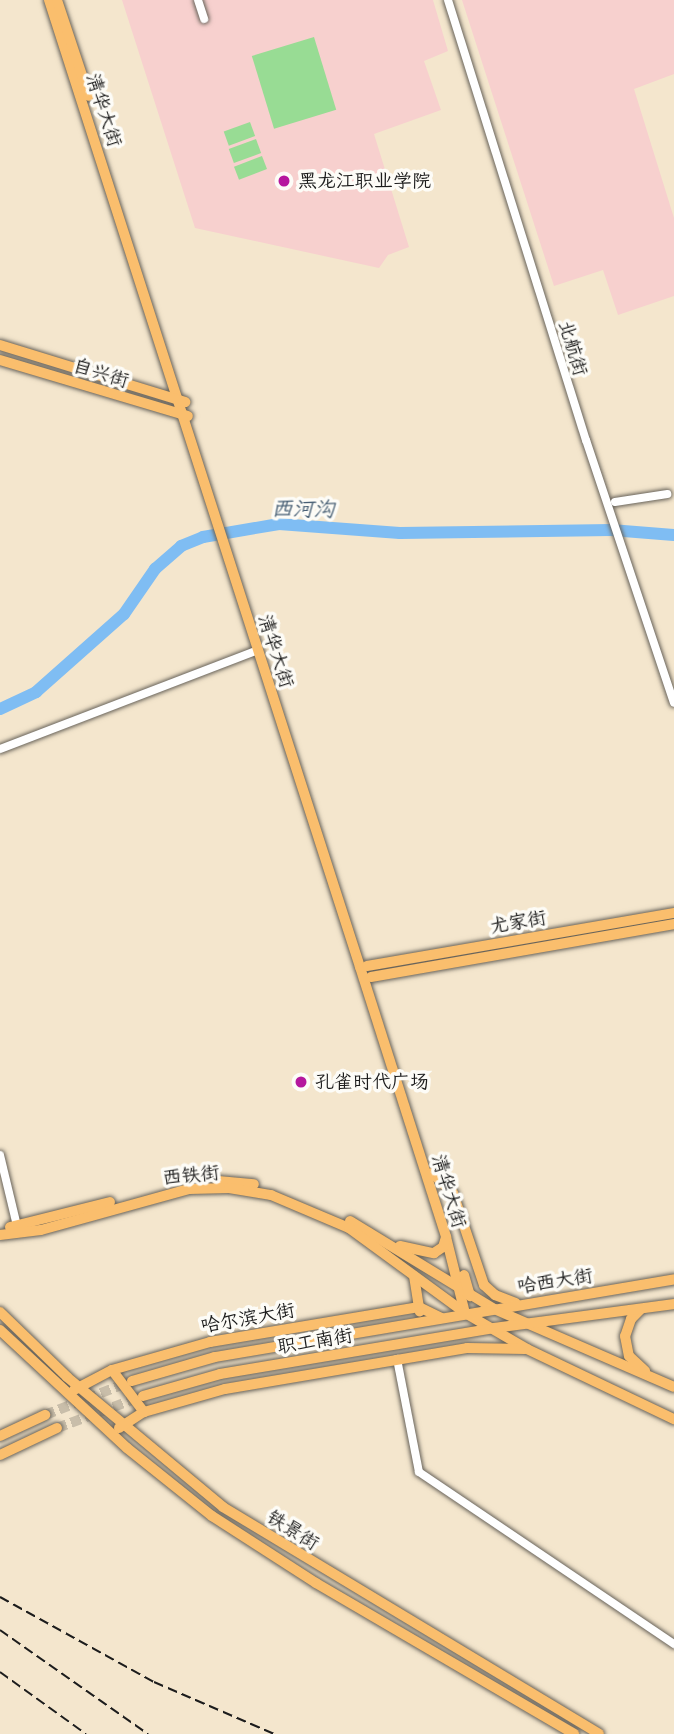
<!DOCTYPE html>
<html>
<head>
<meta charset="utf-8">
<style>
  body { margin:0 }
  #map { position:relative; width:674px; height:1734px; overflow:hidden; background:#f4e6cd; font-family:Delius,"LXGW WenKai TC",sans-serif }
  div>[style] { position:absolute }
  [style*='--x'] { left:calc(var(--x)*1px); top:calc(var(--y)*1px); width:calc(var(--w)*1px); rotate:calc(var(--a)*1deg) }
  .built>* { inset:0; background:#f7d0ce }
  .green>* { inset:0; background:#98dc94; transform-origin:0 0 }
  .river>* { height:12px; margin:-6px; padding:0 6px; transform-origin:6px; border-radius:6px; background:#7fbdf3 }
  .major-tunnel>* { height:10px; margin-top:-5px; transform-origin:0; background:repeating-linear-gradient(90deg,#c9beaa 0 10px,transparent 0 15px) }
  .roads { filter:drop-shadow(0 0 2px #68635a) drop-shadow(0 0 2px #68635a) }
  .minor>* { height:8px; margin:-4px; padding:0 4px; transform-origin:4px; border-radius:4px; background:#fff }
  .major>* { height:10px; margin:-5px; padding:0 5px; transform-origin:5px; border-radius:5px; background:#fabe6d }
  .rail>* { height:2px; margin-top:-1px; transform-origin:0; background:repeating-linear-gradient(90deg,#1c1c1c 0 10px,transparent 0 15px) }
  .dots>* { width:19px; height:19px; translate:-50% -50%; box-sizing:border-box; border:4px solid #fdfcf7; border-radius:50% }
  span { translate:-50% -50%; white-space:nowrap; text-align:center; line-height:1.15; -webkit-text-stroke:7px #fdfcf7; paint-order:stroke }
  .street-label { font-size:19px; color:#1c1c1c }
  .poi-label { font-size:19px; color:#1c1c1c }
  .left { translate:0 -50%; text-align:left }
  .water-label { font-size:21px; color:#445c72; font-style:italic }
</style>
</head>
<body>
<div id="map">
  <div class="built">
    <div style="clip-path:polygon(122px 0,433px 0,448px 51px,424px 61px,441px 110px,374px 134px,409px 247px,388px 255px,379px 268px,195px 228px)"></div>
    <div style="clip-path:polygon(462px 0,674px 0,674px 74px,634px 89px,674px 218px,674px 296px,618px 315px,603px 270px,554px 286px)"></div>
  </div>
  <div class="green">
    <div style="left:314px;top:37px;width:76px;height:65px;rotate:73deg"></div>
    <div style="left:250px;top:122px;width:15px;height:28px;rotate:70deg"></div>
    <div style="left:256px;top:139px;width:15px;height:29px;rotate:70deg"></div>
    <div style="left:262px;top:156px;width:14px;height:30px;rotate:69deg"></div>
  </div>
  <div class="river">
    <div style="--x:0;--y:709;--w:40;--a:-25"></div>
    <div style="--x:36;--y:692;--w:118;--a:-41.6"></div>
    <div style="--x:124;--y:614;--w:55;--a:-55.4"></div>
    <div style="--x:155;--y:569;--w:35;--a:-41"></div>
    <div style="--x:181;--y:546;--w:24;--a:-22"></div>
    <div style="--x:203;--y:537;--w:77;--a:-9.7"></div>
    <div style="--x:279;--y:524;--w:121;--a:4.3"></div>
    <div style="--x:400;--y:533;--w:211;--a:-0.8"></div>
    <div style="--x:611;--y:530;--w:63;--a:4.5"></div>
  </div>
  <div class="major-tunnel">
    <div style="--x:45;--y:1415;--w:90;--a:-21.4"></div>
    <div style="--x:57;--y:1428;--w:89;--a:-20.5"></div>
  </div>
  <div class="roads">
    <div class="minor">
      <div style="--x:198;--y:0;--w:20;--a:72"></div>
      <div style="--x:448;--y:0;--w:461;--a:72.6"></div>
      <div style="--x:586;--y:440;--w:277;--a:71.5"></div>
      <div style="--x:615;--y:502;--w:53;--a:-8.7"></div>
      <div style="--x:0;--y:749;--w:276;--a:-21"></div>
      <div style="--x:0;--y:1155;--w:73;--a:76.5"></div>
      <div style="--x:397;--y:1359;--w:115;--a:79"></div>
      <div style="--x:419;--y:1472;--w:308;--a:34"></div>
    </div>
    <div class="major">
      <div style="--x:49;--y:0;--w:1016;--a:72.17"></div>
      <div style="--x:360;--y:967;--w:283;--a:72.3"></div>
      <div style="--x:446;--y:1237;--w:78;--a:76"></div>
      <div style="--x:57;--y:0;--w:101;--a:71.6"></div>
      <div style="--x:0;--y:345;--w:194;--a:17.1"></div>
      <div style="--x:0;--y:360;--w:196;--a:16.6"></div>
      <div style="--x:367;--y:966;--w:312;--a:-9.8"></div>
      <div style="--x:371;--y:977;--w:308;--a:-9.9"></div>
      <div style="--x:432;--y:1173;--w:29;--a:44"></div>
      <div style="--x:453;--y:1193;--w:97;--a:71.4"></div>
      <div style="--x:484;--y:1285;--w:15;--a:42"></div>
      <div style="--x:495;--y:1295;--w:22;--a:21"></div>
      <div style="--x:218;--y:1181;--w:36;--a:5"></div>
      <div style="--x:350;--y:1221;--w:169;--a:31.4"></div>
      <div style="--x:494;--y:1309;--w:196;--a:23.4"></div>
      <div style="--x:10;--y:1227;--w:103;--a:-14"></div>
      <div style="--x:0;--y:1235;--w:41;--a:-7"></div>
      <div style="--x:41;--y:1230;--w:154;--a:-15.5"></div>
      <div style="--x:189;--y:1189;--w:40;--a:-1.4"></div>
      <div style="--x:229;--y:1188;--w:43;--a:9.5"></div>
      <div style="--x:271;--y:1195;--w:85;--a:22.9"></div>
      <div style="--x:349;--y:1228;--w:144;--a:36.2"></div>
      <div style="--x:465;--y:1313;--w:72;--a:30.1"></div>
      <div style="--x:527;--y:1349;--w:163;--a:25.5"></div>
      <div style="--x:400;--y:1246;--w:35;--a:12"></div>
      <div style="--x:434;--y:1253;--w:11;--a:-34"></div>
      <div style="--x:443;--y:1247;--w:10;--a:-73"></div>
      <div style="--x:464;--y:1275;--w:22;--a:74"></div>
      <div style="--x:414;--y:1276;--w:36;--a:81"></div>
      <div style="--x:641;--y:1309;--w:14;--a:135"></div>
      <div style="--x:631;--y:1319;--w:18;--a:109"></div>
      <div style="--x:625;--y:1336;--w:20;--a:79"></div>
      <div style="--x:629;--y:1356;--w:22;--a:43"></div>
      <div style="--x:0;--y:1312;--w:93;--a:44.1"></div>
      <div style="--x:67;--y:1377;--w:203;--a:39.8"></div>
      <div style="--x:223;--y:1507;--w:439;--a:31.1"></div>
      <div style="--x:0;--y:1330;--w:173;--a:42.9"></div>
      <div style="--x:127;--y:1448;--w:109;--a:38.7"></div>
      <div style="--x:212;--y:1516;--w:124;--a:32.8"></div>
      <div style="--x:316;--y:1583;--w:299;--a:30.3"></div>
      <div style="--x:112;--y:1370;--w:53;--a:52.7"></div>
      <div style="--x:132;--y:1381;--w:86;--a:-16.1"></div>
      <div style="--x:215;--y:1357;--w:466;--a:-9.6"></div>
      <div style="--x:74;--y:1390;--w:43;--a:-27.8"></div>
      <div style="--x:112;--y:1370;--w:102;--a:-15.9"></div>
      <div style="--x:210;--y:1342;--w:212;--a:-9.5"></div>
      <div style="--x:419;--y:1307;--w:25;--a:26"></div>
      <div style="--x:143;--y:1396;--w:80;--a:-15.9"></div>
      <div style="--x:220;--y:1374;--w:278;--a:-9.5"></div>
      <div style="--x:494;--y:1328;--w:182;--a:-7.6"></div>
      <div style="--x:119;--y:1428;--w:30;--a:-33"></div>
      <div style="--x:144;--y:1412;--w:84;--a:-15.9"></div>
      <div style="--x:225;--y:1389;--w:245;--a:-9.6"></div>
      <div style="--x:467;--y:1348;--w:58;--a:1"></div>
      <div style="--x:0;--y:1436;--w:50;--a:-25"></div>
      <div style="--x:0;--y:1455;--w:63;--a:-25.3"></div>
    </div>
  </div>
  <div class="rail">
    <div style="--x:0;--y:1597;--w:176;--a:28.9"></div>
    <div style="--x:154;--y:1682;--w:131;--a:23.4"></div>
    <div style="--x:0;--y:1630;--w:181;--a:35.1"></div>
    <div style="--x:0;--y:1672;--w:106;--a:35.8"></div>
  </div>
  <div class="dots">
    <div style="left:284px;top:181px;background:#b5179e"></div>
    <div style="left:301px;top:1082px;background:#b5179e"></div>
  </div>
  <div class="street-label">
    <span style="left:104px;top:110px;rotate:72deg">清华大街</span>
    <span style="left:573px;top:348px;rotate:73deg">北航街</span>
    <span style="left:101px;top:373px;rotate:17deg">自兴街</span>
    <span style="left:276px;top:651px;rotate:72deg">清华大街</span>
    <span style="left:518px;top:922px;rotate:-10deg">尤家街</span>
    <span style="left:191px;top:1175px;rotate:-6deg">西铁街</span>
    <span style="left:449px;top:1191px;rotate:73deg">清华大街</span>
    <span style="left:555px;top:1281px;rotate:-9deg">哈西大街</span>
    <span style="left:248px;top:1318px;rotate:-10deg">哈尔滨大街</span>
    <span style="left:315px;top:1341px;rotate:-9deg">职工南街</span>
    <span style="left:293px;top:1530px;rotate:32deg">铁景街</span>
  </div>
  <div class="poi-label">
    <span class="left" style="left:298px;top:181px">黑龙江职业学院</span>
    <span class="left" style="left:315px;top:1082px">孔雀时代广场</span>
  </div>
  <div class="water-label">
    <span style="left:303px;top:509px;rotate:1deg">西河沟</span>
  </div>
</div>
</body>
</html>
